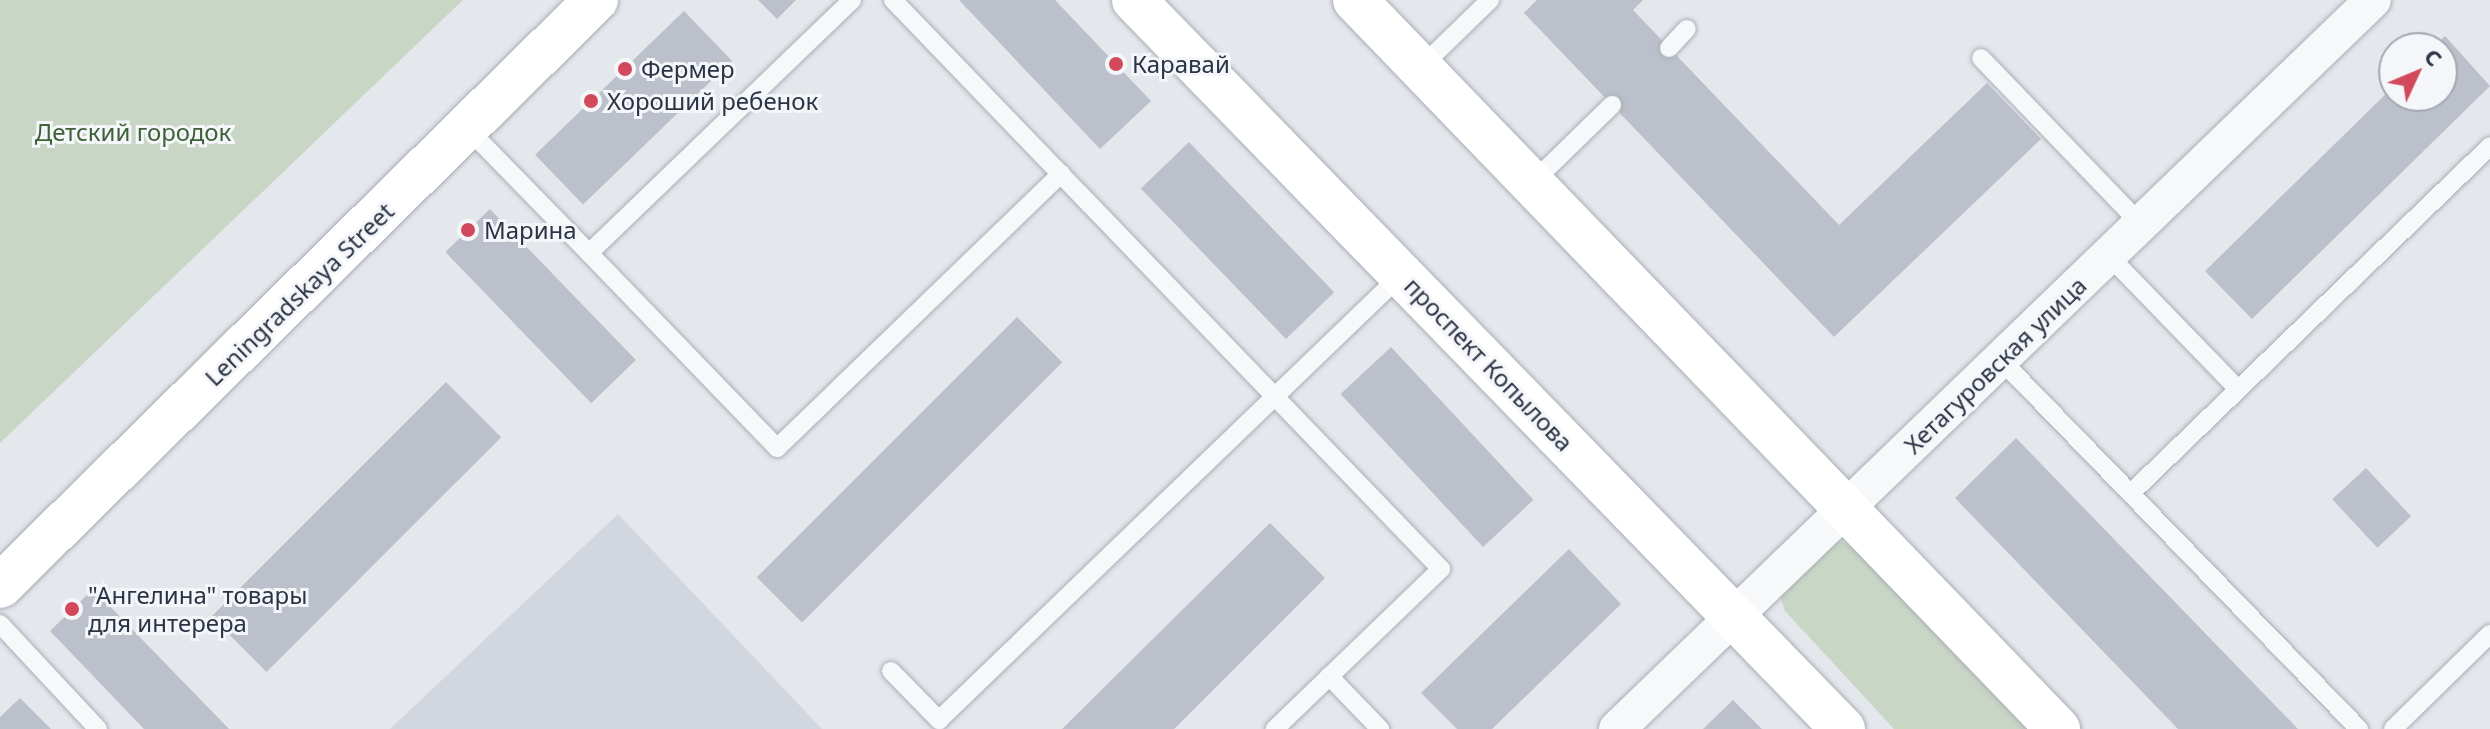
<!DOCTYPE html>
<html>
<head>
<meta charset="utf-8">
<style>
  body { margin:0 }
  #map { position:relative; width:2490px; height:729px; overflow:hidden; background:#e4e7ec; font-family:"Noto Sans",sans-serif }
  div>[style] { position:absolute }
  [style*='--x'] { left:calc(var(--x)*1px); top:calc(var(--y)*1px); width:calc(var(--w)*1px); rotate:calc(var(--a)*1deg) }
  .built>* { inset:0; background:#d2d6de }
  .green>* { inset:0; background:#c9d6c5 }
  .building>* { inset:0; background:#bbc0ca; transform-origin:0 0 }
  .roads { filter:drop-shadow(0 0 2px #a9aeb7) drop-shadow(0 0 2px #a9aeb7) }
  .lane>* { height:18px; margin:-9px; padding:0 9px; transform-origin:9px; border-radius:9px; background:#f7f8fa }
  .street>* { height:36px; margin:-18px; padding:0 18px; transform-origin:18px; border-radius:18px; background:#f7f8fa }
  .secondary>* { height:44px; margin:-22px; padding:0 22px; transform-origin:22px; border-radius:22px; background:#fff }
  .dots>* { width:22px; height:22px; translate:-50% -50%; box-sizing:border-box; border:4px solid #f4f6f9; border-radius:50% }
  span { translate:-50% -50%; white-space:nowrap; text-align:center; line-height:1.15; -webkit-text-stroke:6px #f4f6f9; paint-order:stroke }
  .poi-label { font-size:24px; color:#2b3445 }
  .left { translate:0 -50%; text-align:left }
  .park-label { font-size:24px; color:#3f6138 }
  .street-label { font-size:24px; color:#2b3445 }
  .north { position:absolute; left:2378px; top:32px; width:80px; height:80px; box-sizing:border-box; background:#f4f6f9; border:2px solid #a4a8b1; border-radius:50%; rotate:46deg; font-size:22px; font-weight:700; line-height:32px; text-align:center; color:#2b3445 }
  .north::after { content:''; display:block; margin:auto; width:28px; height:36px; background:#d1495b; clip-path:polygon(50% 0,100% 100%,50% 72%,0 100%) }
</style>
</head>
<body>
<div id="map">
  <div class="built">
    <div style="clip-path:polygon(618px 514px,822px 729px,390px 729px)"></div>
  </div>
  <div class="green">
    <div style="clip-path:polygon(0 0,463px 0,0 443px)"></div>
    <div style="clip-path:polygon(1827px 540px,1843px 542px,1857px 549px,2028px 729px,1894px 729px,1785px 611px,1780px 596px)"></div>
  </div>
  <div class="building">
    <div style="clip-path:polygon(758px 0,796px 0,777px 19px)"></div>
    <div style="clip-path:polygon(959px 0,1055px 0,1151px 101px,1100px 149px)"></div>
    <div style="clip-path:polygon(1537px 0,1643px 0,1633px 10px,1839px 225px,1987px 83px,2041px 139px,1834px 337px,1524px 13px)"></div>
    <div style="left:684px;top:11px;width:69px;height:207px;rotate:46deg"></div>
    <div style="clip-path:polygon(2445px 36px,2490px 86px,2252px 319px,2205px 271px,2394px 86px,2394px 96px,2442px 96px,2442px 48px,2433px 48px)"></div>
    <div style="left:1189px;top:142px;width:209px;height:67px;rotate:46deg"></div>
    <div style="left:490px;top:209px;width:210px;height:62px;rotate:46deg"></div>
    <div style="left:1017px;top:317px;width:64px;height:368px;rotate:45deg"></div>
    <div style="left:1391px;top:347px;width:209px;height:69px;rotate:47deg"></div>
    <div style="left:446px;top:382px;width:78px;height:332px;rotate:45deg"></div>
    <div style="clip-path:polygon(2016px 438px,2298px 729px,2178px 729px,1955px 498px)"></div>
    <div style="left:2366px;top:468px;width:66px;height:46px;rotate:47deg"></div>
    <div style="clip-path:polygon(1270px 523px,1325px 578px,1174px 729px,1062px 729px)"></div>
    <div style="clip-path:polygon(1569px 549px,1621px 604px,1492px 729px,1457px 729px,1421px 693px)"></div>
    <div style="clip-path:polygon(93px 589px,164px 662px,229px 729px,144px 729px,50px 631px)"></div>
    <div style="clip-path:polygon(20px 698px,51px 729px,0 729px,0 717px)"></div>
    <div style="clip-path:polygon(1733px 700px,1762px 729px,1703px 729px)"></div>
  </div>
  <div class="roads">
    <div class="lane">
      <div style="--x:852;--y:0;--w:365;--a:136.1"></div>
      <div style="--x:589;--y:253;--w:271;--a:46"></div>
      <div style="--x:777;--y:448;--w:395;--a:-44"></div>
      <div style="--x:893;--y:0;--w:790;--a:46.08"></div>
      <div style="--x:1441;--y:569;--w:231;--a:136.1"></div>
      <div style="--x:1669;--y:48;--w:26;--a:-47"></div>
      <div style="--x:1981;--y:58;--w:231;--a:46.1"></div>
      <div style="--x:1420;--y:68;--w:98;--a:-44.2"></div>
      <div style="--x:468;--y:129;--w:173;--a:45.7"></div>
      <div style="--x:1532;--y:183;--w:112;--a:-44.3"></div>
      <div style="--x:2109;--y:256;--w:185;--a:45.9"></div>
      <div style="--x:2000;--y:359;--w:516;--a:45.86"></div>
      <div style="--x:2131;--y:493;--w:499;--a:-44"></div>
      <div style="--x:0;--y:624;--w:144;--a:47"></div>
      <div style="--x:891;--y:671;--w:69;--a:45.6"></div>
      <div style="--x:939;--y:720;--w:643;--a:-43.93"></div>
      <div style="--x:1329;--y:676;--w:74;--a:46.1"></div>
      <div style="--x:2393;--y:729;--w:136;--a:-44.4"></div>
    </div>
    <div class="street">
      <div style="--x:1617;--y:729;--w:1050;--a:-43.96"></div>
    </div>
    <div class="secondary">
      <div style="--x:1134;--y:0;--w:1017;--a:45.8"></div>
      <div style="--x:1355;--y:0;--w:1013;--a:46.04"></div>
      <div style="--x:0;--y:586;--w:836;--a:-44.52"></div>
    </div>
  </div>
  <div class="dots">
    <div style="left:1116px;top:64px;background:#d1495b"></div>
    <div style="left:625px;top:69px;background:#d1495b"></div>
    <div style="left:591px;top:101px;background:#d1495b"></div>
    <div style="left:468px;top:230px;background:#d1495b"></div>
    <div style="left:72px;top:609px;background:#d1495b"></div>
  </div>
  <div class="poi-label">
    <span class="left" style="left:1132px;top:64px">Каравай</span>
    <span class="left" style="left:641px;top:69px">Фермер</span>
    <span class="left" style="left:607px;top:101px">Хороший ребенок</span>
    <span class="left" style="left:484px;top:230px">Марина</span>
    <span class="left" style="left:88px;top:609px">"Ангелина" товары<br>для интерера</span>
  </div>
  <div class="park-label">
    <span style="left:133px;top:132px">Детский городок</span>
  </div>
  <div class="street-label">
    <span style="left:299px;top:294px;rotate:-44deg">Leningradskaya Street</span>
    <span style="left:1489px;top:364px;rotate:46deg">проспект Копылова</span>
    <span style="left:1995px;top:365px;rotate:-44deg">Хетагуровская улица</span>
  </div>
  <div class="north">С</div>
</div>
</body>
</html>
